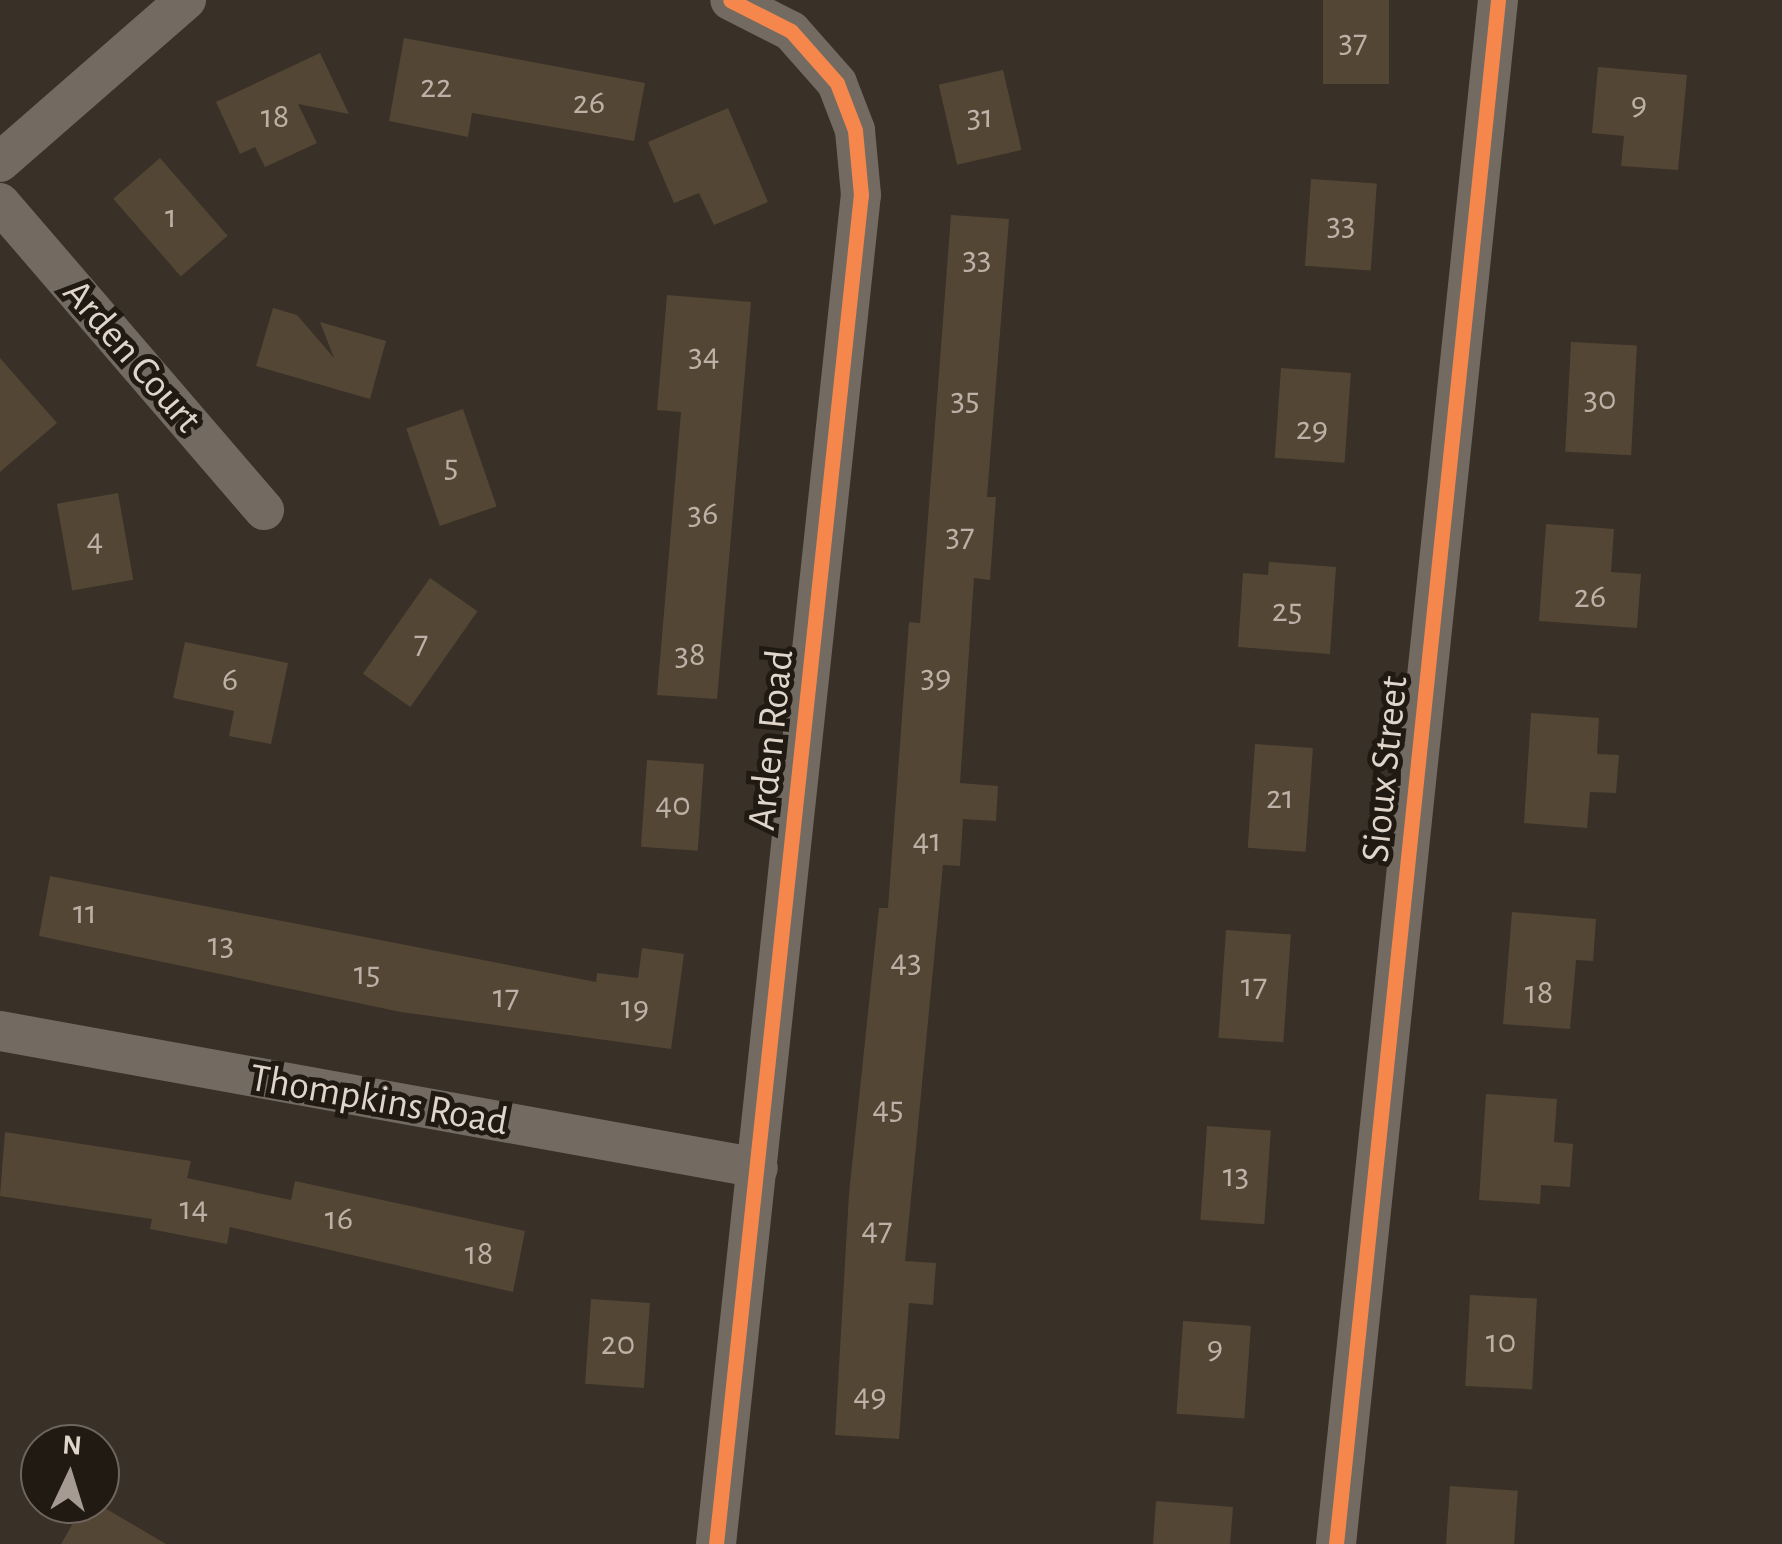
<!DOCTYPE html>
<html>
<head>
<meta charset="utf-8">
<style>
  body { margin:0 }
  #map { position:relative; width:1782px; height:1544px; overflow:hidden; background:#393027; font-family:"Alegreya Sans",sans-serif }
  div>[style] { position:absolute }
  [style*='--x'] { left:calc(var(--x)*1px); top:calc(var(--y)*1px); width:calc(var(--w)*1px); rotate:calc(var(--a)*1deg) }
  .building>* { inset:0; background:#544635; transform-origin:0 0 }
  .minor>* { height:40px; margin:-20px; padding:0 20px; transform-origin:20px; border-radius:20px; background:#736b62 }
  .cycleway>* { height:15px; margin:-7.5px; padding:0 7.5px; transform-origin:7.5px; border-radius:7.5px; background:#f5874c }
  span { translate:-50% -50%; white-space:nowrap; text-align:center; line-height:1.15; -webkit-text-stroke:10px #211a13; paint-order:stroke }
  .number-label { font-size:35px; color:#bcb1a6 }
  .number-label span { -webkit-text-stroke-width:0 }
  .street-label { font-size:40px; color:#dfd5cb }
  .north { position:absolute; left:20px; top:1424px; width:100px; height:100px; box-sizing:border-box; background:#211a13; border:2px solid #6d655d; border-radius:50%; rotate:4deg; font-size:28px; font-weight:700; line-height:40px; text-align:center; color:#dfd5cb }
  .north::after { content:''; display:block; margin:auto; width:35px; height:45px; background:#a59b92; clip-path:polygon(50% 0,100% 100%,50% 72%,0 100%) }
</style>
</head>
<body>
<div id="map">
  <div class="building">
    <div style="left:1323px;top:0;width:66px;height:84px"></div>
    <div style="clip-path:polygon(404px 38px,645px 83px,634px 141px,472px 113px,468px 137px,389px 121px)"></div>
    <div style="clip-path:polygon(320px 53px,349px 114px,298px 104px,317px 143px,265px 167px,255px 147px,240px 154px,216px 102px)"></div>
    <div style="clip-path:polygon(1598px 67px,1687px 75px,1678px 170px,1621px 166px,1624px 136px,1592px 133px)"></div>
    <div style="left:1003px;top:70px;width:82px;height:66px;rotate:77deg"></div>
    <div style="clip-path:polygon(728px 108px,768px 202px,714px 225px,699px 193px,674px 203px,648px 142px)"></div>
    <div style="left:160px;top:158px;width:103px;height:62px;rotate:49deg"></div>
    <div style="left:1311px;top:179px;width:66px;height:87px;rotate:4deg"></div>
    <div style="clip-path:polygon(951px 215px,1009px 219px,987px 497px,996px 497px,990px 580px,974px 578px,960px 783px,998px 786px,996px 821px,963px 819px,960px 866px,943px 865px,905px 1261px,936px 1263px,933px 1305px,909px 1303px,899px 1439px,835px 1435px,849px 1194px,879px 908px,888px 908px,909px 622px,920px 623px)"></div>
    <div style="clip-path:polygon(667px 295px,751px 302px,717px 699px,657px 695px,681px 412px,657px 410px)"></div>
    <div style="clip-path:polygon(273px 308px,297px 315px,334px 358px,320px 322px,386px 341px,370px 399px,256px 366px)"></div>
    <div style="left:1571px;top:342px;width:66px;height:110px;rotate:3deg"></div>
    <div style="clip-path:polygon(0 358px,57px 423px,0 472px)"></div>
    <div style="left:1281px;top:368px;width:70px;height:90px;rotate:4deg"></div>
    <div style="left:463px;top:409px;width:103px;height:60px;rotate:71deg"></div>
    <div style="left:118px;top:493px;width:88px;height:62px;rotate:80deg"></div>
    <div style="clip-path:polygon(1546px 524px,1614px 529px,1611px 572px,1641px 574px,1637px 628px,1539px 621px)"></div>
    <div style="clip-path:polygon(1269px 562px,1336px 567px,1330px 654px,1238px 647px,1243px 573px,1268px 575px)"></div>
    <div style="left:430px;top:578px;width:58px;height:117px;rotate:35deg"></div>
    <div style="clip-path:polygon(185px 642px,288px 663px,271px 744px,229px 736px,234px 711px,173px 698px)"></div>
    <div style="clip-path:polygon(1531px 713px,1599px 718px,1597px 754px,1619px 755px,1616px 793px,1590px 792px,1587px 828px,1524px 823px)"></div>
    <div style="left:1255px;top:744px;width:58px;height:104px;rotate:4deg"></div>
    <div style="left:647px;top:760px;width:57px;height:87px;rotate:4deg"></div>
    <div style="clip-path:polygon(50px 876px,596px 982px,597px 973px,638px 978px,642px 948px,684px 954px,671px 1049px,401px 1012px,39px 936px)"></div>
    <div style="clip-path:polygon(1512px 912px,1596px 919px,1593px 961px,1576px 960px,1570px 1029px,1503px 1024px)"></div>
    <div style="left:1226px;top:930px;width:65px;height:108px;rotate:4deg"></div>
    <div style="clip-path:polygon(1486px 1094px,1557px 1099px,1554px 1142px,1573px 1144px,1570px 1187px,1541px 1185px,1540px 1204px,1479px 1200px)"></div>
    <div style="left:1207px;top:1126px;width:64px;height:94px;rotate:4deg"></div>
    <div style="clip-path:polygon(5px 1132px,191px 1161px,187px 1178px,291px 1200px,295px 1181px,525px 1231px,513px 1292px,230px 1227px,227px 1244px,150px 1229px,152px 1219px,0 1196px)"></div>
    <div style="left:1470px;top:1295px;width:67px;height:91px;rotate:3deg"></div>
    <div style="left:591px;top:1299px;width:59px;height:85px;rotate:4deg"></div>
    <div style="left:1183px;top:1321px;width:68px;height:93px;rotate:4deg"></div>
    <div style="left:1450px;top:1486px;width:68px;height:58px;rotate:4deg"></div>
    <div style="clip-path:polygon(1156px 1501px,1233px 1507px,1230px 1544px,1153px 1544px)"></div>
    <div style="clip-path:polygon(84px 1504px,98px 1504px,166px 1544px,61px 1544px)"></div>
  </div>
  <div class="minor">
    <div style="--x:0;--y:162;--w:247;--a:-41.1"></div>
    <div style="--x:0;--y:203;--w:405;--a:49.3"></div>
    <div style="--x:0;--y:1031;--w:770;--a:10.24"></div>
    <div style="--x:716;--y:1544;--w:1357;--a:-83.87"></div>
    <div style="--x:861;--y:195;--w:65;--a:-95.3"></div>
    <div style="--x:855;--y:130;--w:50;--a:-111"></div>
    <div style="--x:837;--y:83;--w:69;--a:-131.5"></div>
    <div style="--x:791;--y:31;--w:68;--a:-153.1"></div>
    <div style="--x:1336;--y:1544;--w:1552;--a:-84.01"></div>
  </div>
  <div class="cycleway">
    <div style="--x:716;--y:1544;--w:1357;--a:-83.87"></div>
    <div style="--x:861;--y:195;--w:65;--a:-95.3"></div>
    <div style="--x:855;--y:130;--w:50;--a:-111"></div>
    <div style="--x:837;--y:83;--w:69;--a:-131.5"></div>
    <div style="--x:791;--y:31;--w:68;--a:-153.1"></div>
    <div style="--x:1336;--y:1544;--w:1552;--a:-84.01"></div>
  </div>
  <div class="number-label">
    <span style="left:1353px;top:42px">37</span>
    <span style="left:436px;top:87px">22</span>
    <span style="left:589px;top:103px">26</span>
    <span style="left:1639px;top:104px">9</span>
    <span style="left:275px;top:117px">18</span>
    <span style="left:980px;top:117px">31</span>
    <span style="left:171px;top:217px">1</span>
    <span style="left:1341px;top:225px">33</span>
    <span style="left:977px;top:259px">33</span>
    <span style="left:704px;top:356px">34</span>
    <span style="left:1600px;top:399px">30</span>
    <span style="left:965px;top:400px">35</span>
    <span style="left:1312px;top:429px">29</span>
    <span style="left:451px;top:467px">5</span>
    <span style="left:703px;top:514px">36</span>
    <span style="left:960px;top:536px">37</span>
    <span style="left:95px;top:541px">4</span>
    <span style="left:1590px;top:597px">26</span>
    <span style="left:1287px;top:611px">25</span>
    <span style="left:421px;top:643px">7</span>
    <span style="left:690px;top:655px">38</span>
    <span style="left:936px;top:677px">39</span>
    <span style="left:230px;top:680px">6</span>
    <span style="left:1280px;top:798px">21</span>
    <span style="left:673px;top:805px">40</span>
    <span style="left:927px;top:841px">41</span>
    <span style="left:85px;top:913px">11</span>
    <span style="left:221px;top:945px">13</span>
    <span style="left:906px;top:962px">43</span>
    <span style="left:367px;top:974px">15</span>
    <span style="left:1254px;top:986px">17</span>
    <span style="left:1539px;top:993px">18</span>
    <span style="left:506px;top:997px">17</span>
    <span style="left:635px;top:1008px">19</span>
    <span style="left:888px;top:1109px">45</span>
    <span style="left:1236px;top:1176px">13</span>
    <span style="left:194px;top:1209px">14</span>
    <span style="left:339px;top:1219px">16</span>
    <span style="left:877px;top:1230px">47</span>
    <span style="left:479px;top:1254px">18</span>
    <span style="left:1501px;top:1342px">10</span>
    <span style="left:618px;top:1344px">20</span>
    <span style="left:1215px;top:1348px">9</span>
    <span style="left:870px;top:1396px">49</span>
  </div>
  <div class="street-label">
    <span style="left:132px;top:356px;rotate:49deg">Arden Court</span>
    <span style="left:771px;top:740px;rotate:-84deg">Arden Road</span>
    <span style="left:1385px;top:769px;rotate:-84deg">Sioux Street</span>
    <span style="left:379px;top:1100px;rotate:10deg">Thompkins Road</span>
  </div>
  <div class="north">N</div>
</div>
</body>
</html>
